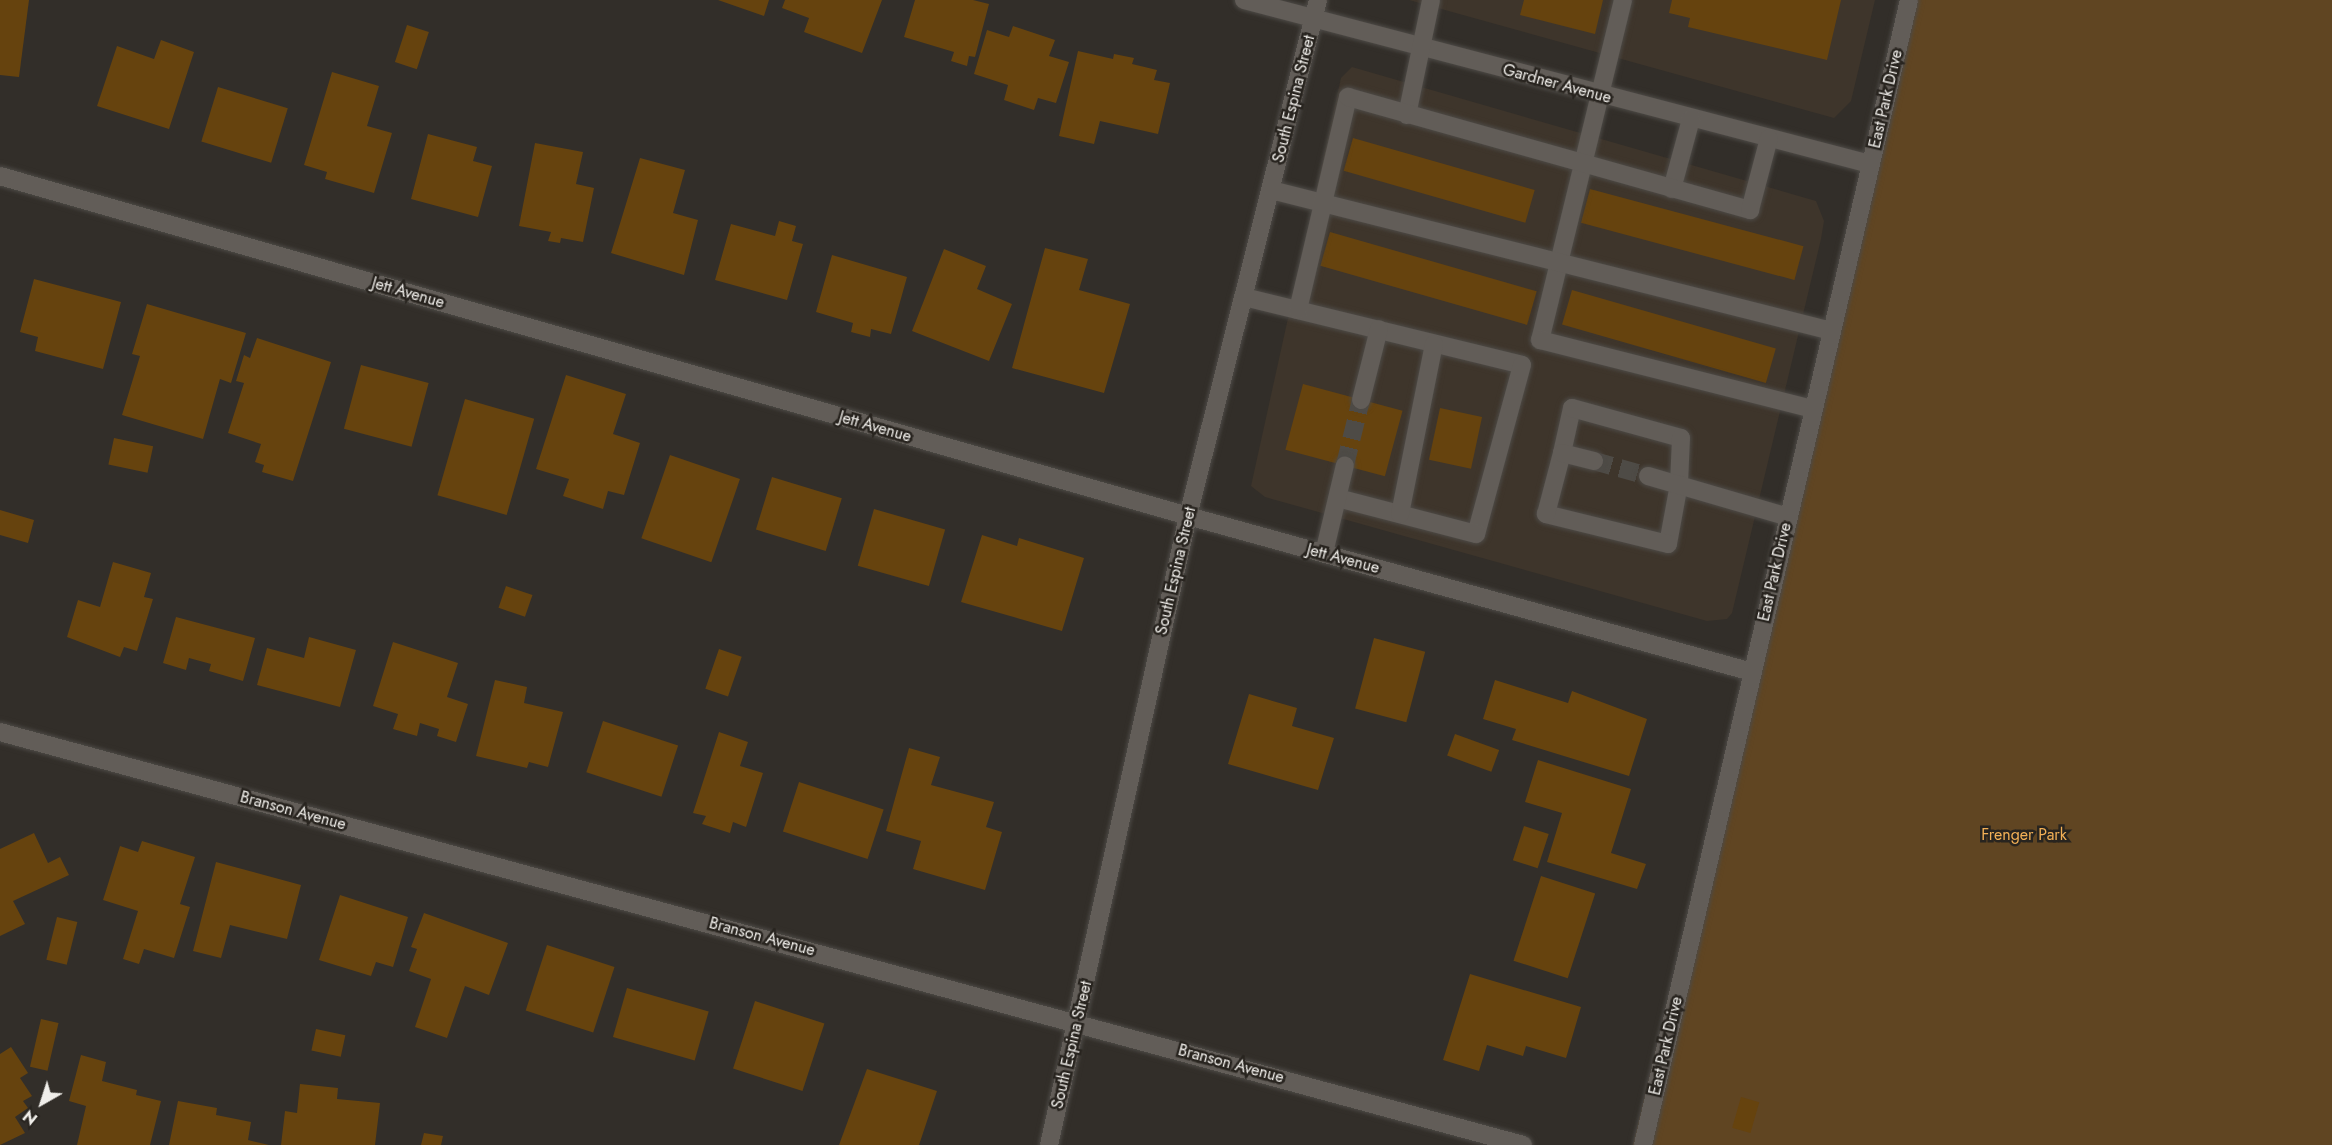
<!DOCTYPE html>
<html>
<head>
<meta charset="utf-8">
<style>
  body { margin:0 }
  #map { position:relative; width:2332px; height:1145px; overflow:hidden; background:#322e29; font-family:Jost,sans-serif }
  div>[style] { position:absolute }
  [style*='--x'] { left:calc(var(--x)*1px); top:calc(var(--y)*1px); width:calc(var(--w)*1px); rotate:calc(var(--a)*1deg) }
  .built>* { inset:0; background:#3e352b }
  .green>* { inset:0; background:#604522 }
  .building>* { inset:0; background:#66430e; transform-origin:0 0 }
  .minor-tunnel>* { height:18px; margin-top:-9px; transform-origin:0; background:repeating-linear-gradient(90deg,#4e4b46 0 18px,transparent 0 27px) }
  .roads { filter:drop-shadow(0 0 2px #4d4a46) drop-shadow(0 0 2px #4d4a46) }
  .minor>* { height:18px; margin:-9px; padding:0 9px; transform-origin:9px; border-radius:9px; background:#625d58 }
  span { translate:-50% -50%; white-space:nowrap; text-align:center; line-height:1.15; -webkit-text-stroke:5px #28241f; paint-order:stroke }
  .street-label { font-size:16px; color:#f0eeea }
  .park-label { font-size:16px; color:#f3b056 }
  .north { position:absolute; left:12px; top:1073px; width:60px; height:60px; -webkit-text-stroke:4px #28241f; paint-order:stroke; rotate:219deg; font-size:16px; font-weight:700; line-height:24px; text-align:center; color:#f0eeea }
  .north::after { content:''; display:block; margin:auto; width:21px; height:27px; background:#f0eeea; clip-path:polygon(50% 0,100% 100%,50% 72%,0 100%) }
</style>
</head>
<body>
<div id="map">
  <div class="built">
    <div style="clip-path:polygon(1409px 0,1875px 0,1851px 101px,1834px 118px)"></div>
    <div style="clip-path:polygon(1352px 67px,1816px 201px,1824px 221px,1821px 239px,1732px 613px,1727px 619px,1707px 621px,1265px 497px,1251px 486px,1341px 78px)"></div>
  </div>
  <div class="green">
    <div style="clip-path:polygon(1906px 0,2332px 0,2332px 1145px,1633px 1145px)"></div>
  </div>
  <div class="building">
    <div style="clip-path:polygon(0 0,29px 0,19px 77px,0 75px)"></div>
    <div style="clip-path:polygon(718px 0,769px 0,764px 16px)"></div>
    <div style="clip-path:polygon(785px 0,882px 0,862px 53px,804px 32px,809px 18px,782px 8px)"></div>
    <div style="clip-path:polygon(915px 0,973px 0,989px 4px,975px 57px,969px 56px,967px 66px,951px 61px,954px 52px,904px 37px)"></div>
    <div style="clip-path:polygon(1524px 0,1603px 0,1595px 34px,1520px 15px)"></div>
    <div style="clip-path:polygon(1672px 0,1841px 0,1827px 60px,1688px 27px,1690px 18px,1669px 13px)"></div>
    <div style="left:407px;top:25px;width:23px;height:39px;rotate:18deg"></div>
    <div style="clip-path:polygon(1013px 26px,1055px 40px,1049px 56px,1069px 62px,1056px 103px,1038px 98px,1034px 110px,1004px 100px,1008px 85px,974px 74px,987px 30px,1009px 37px)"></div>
    <div style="clip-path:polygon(161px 40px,194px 52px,169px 129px,97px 106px,117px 46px,154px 59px)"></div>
    <div style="clip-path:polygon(1078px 51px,1113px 59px,1114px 54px,1134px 58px,1132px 64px,1157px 70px,1154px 80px,1170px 83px,1158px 134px,1100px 121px,1094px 144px,1059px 136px)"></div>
    <div style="clip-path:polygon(332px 72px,379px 86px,367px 126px,392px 133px,374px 193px,325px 179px,327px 172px,304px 165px)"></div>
    <div style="left:218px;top:87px;width:73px;height:57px;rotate:17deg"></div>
    <div style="clip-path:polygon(428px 134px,477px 147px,473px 161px,492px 166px,478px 217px,411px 199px)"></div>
    <div style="left:1353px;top:138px;width:189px;height:34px;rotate:16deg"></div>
    <div style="clip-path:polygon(535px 143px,583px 152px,576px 184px,594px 188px,583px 242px,561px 238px,560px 243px,548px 241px,551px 232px,519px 226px)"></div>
    <div style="clip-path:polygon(640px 158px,685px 170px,673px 213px,698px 220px,684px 275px,611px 253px)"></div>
    <div style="left:1590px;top:189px;width:221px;height:35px;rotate:15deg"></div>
    <div style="clip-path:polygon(779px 221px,796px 226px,792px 241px,803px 244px,787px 300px,715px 280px,731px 224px,775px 236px)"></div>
    <div style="left:1330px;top:232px;width:215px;height:35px;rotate:16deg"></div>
    <div style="clip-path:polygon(1045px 248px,1088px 259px,1079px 290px,1130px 304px,1104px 393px,1012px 368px)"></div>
    <div style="clip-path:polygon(944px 249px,986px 266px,977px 289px,1012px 304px,989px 361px,912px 331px)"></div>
    <div style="clip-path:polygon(832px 255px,907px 277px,891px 334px,871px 329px,870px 337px,851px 332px,853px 323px,816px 312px)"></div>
    <div style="clip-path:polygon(34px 279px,121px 302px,103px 369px,35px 351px,38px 337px,20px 332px)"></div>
    <div style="left:1572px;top:290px;width:212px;height:36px;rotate:16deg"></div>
    <div style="clip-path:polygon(147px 304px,246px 333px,231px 383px,220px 379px,203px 439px,122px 415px,140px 356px,132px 354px)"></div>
    <div style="clip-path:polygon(257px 338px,331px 362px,293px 481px,262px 472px,264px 465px,255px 462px,261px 444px,228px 433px,244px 383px,236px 381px,244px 355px,250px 358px)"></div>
    <div style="left:361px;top:365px;width:70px;height:66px;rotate:15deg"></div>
    <div style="clip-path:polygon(566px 375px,626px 394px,613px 434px,640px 443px,624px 495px,608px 491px,603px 509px,563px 496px,569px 479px,536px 469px)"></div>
    <div style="left:1303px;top:384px;width:103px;height:68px;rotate:15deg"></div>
    <div style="left:465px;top:399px;width:72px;height:100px;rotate:16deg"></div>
    <div style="left:1440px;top:408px;width:43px;height:53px;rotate:12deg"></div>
    <div style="left:114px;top:438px;width:40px;height:27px;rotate:12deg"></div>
    <div style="left:670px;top:455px;width:74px;height:88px;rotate:19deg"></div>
    <div style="left:772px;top:477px;width:73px;height:55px;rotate:17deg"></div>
    <div style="left:874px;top:509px;width:74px;height:59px;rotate:16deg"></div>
    <div style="clip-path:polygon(0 510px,34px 520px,28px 543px,0 535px)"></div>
    <div style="clip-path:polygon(982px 535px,1017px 546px,1019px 538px,1084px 558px,1062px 631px,961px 602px)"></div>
    <div style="clip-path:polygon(113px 562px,151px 573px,144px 597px,153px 599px,137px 651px,124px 647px,120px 657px,67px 637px,78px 600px,100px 607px)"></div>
    <div style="left:506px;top:586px;width:28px;height:23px;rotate:19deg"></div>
    <div style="clip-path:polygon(176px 617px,255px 638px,243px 681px,209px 671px,211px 664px,189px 658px,186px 670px,163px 663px)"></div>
    <div style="clip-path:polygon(309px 637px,356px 650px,340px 707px,257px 685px,267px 648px,304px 658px)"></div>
    <div style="left:1374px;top:638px;width:53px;height:73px;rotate:15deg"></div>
    <div style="clip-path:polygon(393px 642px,458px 663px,447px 697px,468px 704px,456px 742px,437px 736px,439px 729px,420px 723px,417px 736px,393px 729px,398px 714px,373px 706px)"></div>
    <div style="left:719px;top:649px;width:24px;height:42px;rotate:19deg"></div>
    <div style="clip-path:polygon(495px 680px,527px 687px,524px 703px,563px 712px,548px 767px,529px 762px,527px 768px,476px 756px)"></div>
    <div style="clip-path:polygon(1495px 680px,1568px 703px,1572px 691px,1647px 719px,1629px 776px,1512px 740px,1516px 729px,1483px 719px)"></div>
    <div style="clip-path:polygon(1249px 694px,1297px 708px,1292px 726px,1334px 738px,1318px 790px,1228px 764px)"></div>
    <div style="left:603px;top:721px;width:79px;height:54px;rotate:18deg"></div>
    <div style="clip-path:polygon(719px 732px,748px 742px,740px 766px,763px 773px,746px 827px,733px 822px,730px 833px,702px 824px,706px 816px,693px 813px)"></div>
    <div style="left:1455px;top:734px;width:47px;height:23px;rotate:20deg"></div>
    <div style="clip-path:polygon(909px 748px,940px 757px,931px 785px,994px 802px,986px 827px,1002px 832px,985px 890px,913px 869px,921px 841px,886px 831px)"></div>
    <div style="clip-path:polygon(1538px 760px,1631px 789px,1611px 853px,1646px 864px,1637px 889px,1547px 862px,1562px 813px,1525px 802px)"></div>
    <div style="left:799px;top:782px;width:89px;height:52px;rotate:18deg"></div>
    <div style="left:1524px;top:826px;width:26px;height:36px;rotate:18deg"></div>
    <div style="clip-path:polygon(34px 833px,48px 863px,60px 857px,69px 875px,13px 901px,25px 924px,0 936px,0 849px)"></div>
    <div style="clip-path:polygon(142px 841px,195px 857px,180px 904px,190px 907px,174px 958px,144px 949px,139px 964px,123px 959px,138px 911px,103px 900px,120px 846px,138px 852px)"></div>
    <div style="clip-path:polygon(216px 862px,301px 885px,287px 939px,230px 925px,221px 958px,193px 951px)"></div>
    <div style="left:1541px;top:876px;width:57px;height:89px;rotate:18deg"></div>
    <div style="clip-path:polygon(340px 895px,408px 917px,393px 967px,376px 962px,371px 976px,319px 960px)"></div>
    <div style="clip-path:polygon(424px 913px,508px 943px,489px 995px,465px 986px,447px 1038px,415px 1027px,431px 979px,409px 971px,417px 949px,411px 947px)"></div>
    <div style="left:57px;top:917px;width:21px;height:44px;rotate:14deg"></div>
    <div style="left:547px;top:945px;width:71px;height:69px;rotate:18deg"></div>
    <div style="clip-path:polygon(1470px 974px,1581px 1007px,1566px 1058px,1526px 1046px,1523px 1056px,1487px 1045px,1479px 1071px,1443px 1060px)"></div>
    <div style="left:627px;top:988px;width:85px;height:51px;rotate:16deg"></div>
    <div style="left:755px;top:1001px;width:73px;height:71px;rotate:18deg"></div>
    <div style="left:41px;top:1019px;width:18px;height:49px;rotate:13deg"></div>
    <div style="left:316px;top:1029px;width:30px;height:22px;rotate:12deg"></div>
    <div style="clip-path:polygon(11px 1047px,28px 1073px,20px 1078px,32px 1096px,23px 1101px,28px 1108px,15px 1117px,25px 1133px,0 1145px,0 1054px)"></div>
    <div style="clip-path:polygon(81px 1055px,106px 1062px,102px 1081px,137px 1090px,136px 1095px,161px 1101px,150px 1145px,77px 1145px,86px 1106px,69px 1101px)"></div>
    <div style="clip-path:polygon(867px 1069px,937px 1091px,919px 1145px,839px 1145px)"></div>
    <div style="clip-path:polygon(300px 1084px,338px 1088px,337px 1099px,380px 1103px,375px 1145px,281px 1145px,285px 1111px,297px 1113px)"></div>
    <div style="left:1741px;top:1097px;width:19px;height:32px;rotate:16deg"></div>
    <div style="clip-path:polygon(178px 1101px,217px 1108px,216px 1115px,251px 1122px,248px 1140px,269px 1145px,169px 1145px)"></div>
    <div style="clip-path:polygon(424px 1133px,443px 1136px,441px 1145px,421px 1145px)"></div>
  </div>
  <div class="minor-tunnel">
    <div style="--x:1594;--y:461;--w:56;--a:15.5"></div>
    <div style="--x:1345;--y:465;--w:67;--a:-76.2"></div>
  </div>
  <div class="roads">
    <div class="minor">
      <div style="--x:1244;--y:0;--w:647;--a:14.68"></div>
      <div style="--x:1623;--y:0;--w:350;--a:103.7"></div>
      <div style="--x:1540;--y:340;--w:282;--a:14.2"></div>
      <div style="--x:1407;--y:115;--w:117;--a:-78.2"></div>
      <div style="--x:0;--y:176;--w:1236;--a:15.97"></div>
      <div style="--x:1188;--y:516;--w:585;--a:15.46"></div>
      <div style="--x:1672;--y:189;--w:73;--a:-74.8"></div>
      <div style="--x:1271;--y:190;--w:578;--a:14.11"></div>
      <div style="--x:1244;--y:297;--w:286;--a:13.7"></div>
      <div style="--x:1522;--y:365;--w:175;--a:105.2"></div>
      <div style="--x:1476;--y:534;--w:143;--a:-165.4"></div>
      <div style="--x:1298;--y:310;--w:219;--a:-76.8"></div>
      <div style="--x:1348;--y:97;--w:418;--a:15.7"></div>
      <div style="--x:1750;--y:210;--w:74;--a:-75.2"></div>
      <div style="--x:1361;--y:400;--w:73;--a:-75.8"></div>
      <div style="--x:1562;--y:453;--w:46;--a:-77.5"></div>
      <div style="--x:1572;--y:408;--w:113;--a:15.4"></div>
      <div style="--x:1681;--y:438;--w:46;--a:92.5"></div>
      <div style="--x:1679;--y:484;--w:61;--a:100.4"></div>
      <div style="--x:1668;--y:544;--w:126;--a:-166.2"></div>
      <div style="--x:1546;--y:514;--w:63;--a:-75.3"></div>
      <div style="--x:1562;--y:453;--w:33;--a:14"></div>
      <div style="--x:1648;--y:476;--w:146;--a:16.3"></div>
      <div style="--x:1400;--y:514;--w:173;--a:-78.7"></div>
      <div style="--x:1324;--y:553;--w:90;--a:-76.6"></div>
      <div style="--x:0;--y:732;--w:1578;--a:15.17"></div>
      <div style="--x:1049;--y:1145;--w:644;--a:-77.54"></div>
      <div style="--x:1188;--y:516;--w:532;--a:-75.86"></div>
      <div style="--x:1643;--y:1145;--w:1175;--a:-76.92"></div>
    </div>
  </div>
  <div class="street-label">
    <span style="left:1557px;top:84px;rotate:15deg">Gardner Avenue</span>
    <span style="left:1294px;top:99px;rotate:-76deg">South Espina Street</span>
    <span style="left:1886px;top:99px;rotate:-77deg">East Park Drive</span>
    <span style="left:408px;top:293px;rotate:16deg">Jett Avenue</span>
    <span style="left:875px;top:427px;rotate:16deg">Jett Avenue</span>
    <span style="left:1343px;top:559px;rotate:15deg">Jett Avenue</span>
    <span style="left:1176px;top:571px;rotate:-77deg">South Espina Street</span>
    <span style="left:1775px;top:572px;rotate:-77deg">East Park Drive</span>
    <span style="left:293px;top:811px;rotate:15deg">Branson Avenue</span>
    <span style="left:762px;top:937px;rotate:15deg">Branson Avenue</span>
    <span style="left:1072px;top:1045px;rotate:-77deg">South Espina Street</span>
    <span style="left:1666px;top:1046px;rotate:-77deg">East Park Drive</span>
    <span style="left:1231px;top:1064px;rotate:15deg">Branson Avenue</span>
  </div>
  <div class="park-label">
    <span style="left:2024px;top:835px">Frenger Park</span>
  </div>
  <div class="north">N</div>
</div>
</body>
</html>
